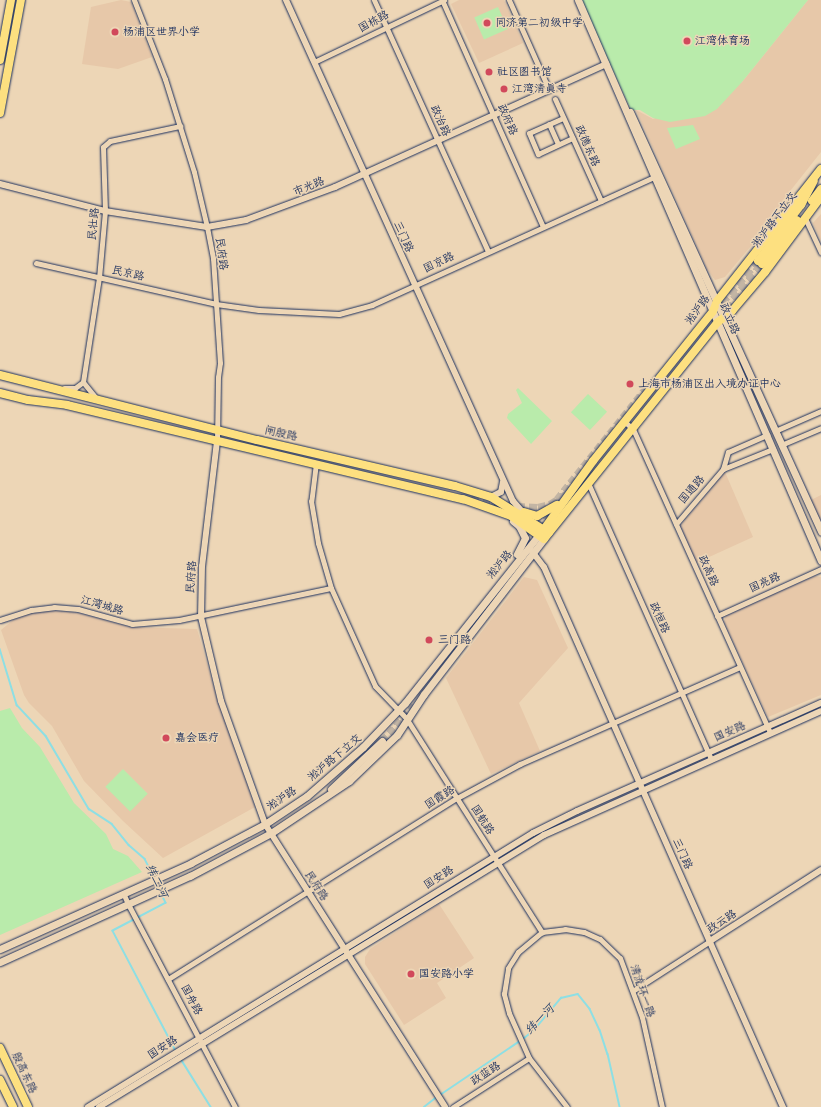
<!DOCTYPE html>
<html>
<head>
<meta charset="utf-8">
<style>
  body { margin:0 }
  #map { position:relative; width:821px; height:1107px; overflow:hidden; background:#edd6b6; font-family:"Balsamiq Sans","LXGW WenKai TC",sans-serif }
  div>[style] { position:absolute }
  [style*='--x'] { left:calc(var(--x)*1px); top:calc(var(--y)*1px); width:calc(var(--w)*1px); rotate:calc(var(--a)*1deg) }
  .built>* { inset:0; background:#e7c8a9 }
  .green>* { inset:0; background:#b9ebab; transform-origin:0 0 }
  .stream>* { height:1.5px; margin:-0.75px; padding:0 0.75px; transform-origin:0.75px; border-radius:0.75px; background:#8ddfe4 }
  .secondary-tunnel>* { height:7px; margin-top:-3.5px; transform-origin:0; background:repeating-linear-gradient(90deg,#c3b5a4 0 7px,transparent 0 10.5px) }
  .primary-tunnel>* { height:8px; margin-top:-4px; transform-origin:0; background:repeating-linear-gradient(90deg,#c3b5a4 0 8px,transparent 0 12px) }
  .roads { filter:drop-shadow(0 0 1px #1b2f5e) drop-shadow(0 0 1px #1b2f5e) }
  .minor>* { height:5px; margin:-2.5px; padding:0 2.5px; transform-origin:2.5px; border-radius:2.5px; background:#edd6b6 }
  .tertiary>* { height:6px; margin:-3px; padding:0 3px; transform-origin:3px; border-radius:3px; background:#edd6b6 }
  .secondary>* { height:7px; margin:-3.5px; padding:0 3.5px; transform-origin:3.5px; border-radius:3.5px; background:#edd6b6 }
  .primary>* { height:8px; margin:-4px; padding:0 4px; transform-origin:4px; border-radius:4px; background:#fde080 }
  .dots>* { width:11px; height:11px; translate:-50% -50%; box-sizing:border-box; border:2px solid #edd6b6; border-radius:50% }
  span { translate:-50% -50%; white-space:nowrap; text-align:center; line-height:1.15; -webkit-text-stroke:3px #edd6b6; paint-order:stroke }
  .street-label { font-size:11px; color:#1b2f5e }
  .poi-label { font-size:11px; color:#1b2f5e }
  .left { translate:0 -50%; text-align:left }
  .water-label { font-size:12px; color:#26416b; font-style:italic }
</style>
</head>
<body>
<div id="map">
  <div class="built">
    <div style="clip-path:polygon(121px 0,131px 2px,152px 57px,118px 69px,82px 64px,91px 7px)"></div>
    <div style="clip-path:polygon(459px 0,504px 0,523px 43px,479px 63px,451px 4px)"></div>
    <div style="clip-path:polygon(808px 0,821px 0,821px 152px,783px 200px,771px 222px,725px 277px,715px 280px,707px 269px,636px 110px,653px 119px,742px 82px)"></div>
    <div style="clip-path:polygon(821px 214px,821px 241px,813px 223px)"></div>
    <div style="clip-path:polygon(725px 472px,753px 537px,696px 563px,680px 526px)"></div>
    <div style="clip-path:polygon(821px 495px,821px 528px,809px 501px)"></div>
    <div style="clip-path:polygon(814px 576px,821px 577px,821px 695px,768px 717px,724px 622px,726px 615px)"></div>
    <div style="clip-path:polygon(524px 577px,537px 580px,568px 648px,519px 703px,540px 751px,491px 774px,446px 678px)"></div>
    <div style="clip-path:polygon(42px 609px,79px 613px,130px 627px,197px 629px,218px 701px,255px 807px,163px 858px,123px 821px,84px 781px,52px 726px,29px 703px,24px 695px,1px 630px,19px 615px)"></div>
    <div style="clip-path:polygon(439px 904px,474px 958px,437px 983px,446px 998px,404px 1025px,365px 964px,365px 957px,370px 949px)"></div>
  </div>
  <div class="green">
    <div style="clip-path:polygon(581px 0,808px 0,742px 82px,717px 109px,705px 116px,670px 122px,653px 118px,640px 110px,631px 110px)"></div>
    <div style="left:498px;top:7px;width:24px;height:26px;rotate:66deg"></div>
    <div style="clip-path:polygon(693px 125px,700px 139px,676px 149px,667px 128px)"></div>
    <div style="clip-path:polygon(518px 388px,552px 421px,531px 444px,507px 418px,508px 414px,522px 403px,516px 390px)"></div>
    <div style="left:588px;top:394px;width:26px;height:25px;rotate:43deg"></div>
    <div style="clip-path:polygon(10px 708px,22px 728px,40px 747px,74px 803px,106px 834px,113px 849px,128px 856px,142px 872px,0 935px,0 711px)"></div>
    <div style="left:123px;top:769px;width:35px;height:25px;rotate:45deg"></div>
  </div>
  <div class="stream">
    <div style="--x:0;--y:649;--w:59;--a:73.1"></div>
    <div style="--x:17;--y:705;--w:42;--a:46.9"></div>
    <div style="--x:46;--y:736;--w:85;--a:59.5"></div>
    <div style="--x:89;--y:809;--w:27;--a:33"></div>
    <div style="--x:112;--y:824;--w:27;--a:51"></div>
    <div style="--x:129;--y:845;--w:21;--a:41"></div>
    <div style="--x:145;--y:859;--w:20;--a:63"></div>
    <div style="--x:160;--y:891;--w:13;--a:63"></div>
    <div style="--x:166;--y:903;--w:60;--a:152.2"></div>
    <div style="--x:113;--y:931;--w:136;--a:62.3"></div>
    <div style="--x:523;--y:1039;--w:14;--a:-39"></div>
    <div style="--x:534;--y:1030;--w:42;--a:-49.8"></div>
    <div style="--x:561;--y:998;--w:17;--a:-13"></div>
    <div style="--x:578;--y:994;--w:19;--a:51"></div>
    <div style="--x:590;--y:1009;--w:23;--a:65"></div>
    <div style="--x:600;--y:1030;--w:25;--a:72"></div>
    <div style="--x:608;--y:1054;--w:54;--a:77.2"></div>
    <div style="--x:181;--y:1059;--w:57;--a:58"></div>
    <div style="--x:440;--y:1095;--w:97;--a:-34"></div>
    <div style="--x:424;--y:1107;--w:16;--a:-38"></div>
  </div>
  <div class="secondary-tunnel">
    <div style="--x:527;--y:545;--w:55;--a:-56.9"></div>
    <div style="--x:557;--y:499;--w:147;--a:-51.3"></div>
    <div style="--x:649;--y:384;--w:10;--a:-37"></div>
    <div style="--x:382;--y:741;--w:48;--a:-48.4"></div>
  </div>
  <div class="primary-tunnel">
    <div style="--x:714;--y:312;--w:67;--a:-49.2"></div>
    <div style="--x:718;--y:318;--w:70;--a:-50.8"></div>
    <div style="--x:471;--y:498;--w:38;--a:15"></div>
    <div style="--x:517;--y:507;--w:21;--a:3"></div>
    <div style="--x:538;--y:508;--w:12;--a:-14"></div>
    <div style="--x:550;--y:505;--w:22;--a:-32"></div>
  </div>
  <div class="roads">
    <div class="minor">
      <div style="--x:134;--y:0;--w:85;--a:68.6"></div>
      <div style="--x:165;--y:79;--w:97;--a:72.7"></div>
      <div style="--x:194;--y:172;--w:57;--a:76.7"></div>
      <div style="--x:207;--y:227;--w:32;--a:79"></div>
      <div style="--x:213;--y:258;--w:105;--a:86.2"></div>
      <div style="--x:220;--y:363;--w:14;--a:98"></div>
      <div style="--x:218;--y:377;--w:64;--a:90.9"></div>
      <div style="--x:374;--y:0;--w:276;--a:65.6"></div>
      <div style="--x:442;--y:0;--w:248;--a:66"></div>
      <div style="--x:509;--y:0;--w:98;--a:66"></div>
      <div style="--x:314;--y:62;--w:144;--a:-25.5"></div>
      <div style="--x:555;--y:99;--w:112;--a:65.7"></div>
      <div style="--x:563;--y:118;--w:37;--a:156"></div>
      <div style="--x:529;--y:133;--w:23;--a:67"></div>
      <div style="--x:538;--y:154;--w:38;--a:-25"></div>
      <div style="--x:549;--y:124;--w:22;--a:66"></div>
      <div style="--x:805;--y:218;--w:38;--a:65"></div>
      <div style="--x:36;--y:263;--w:185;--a:12.8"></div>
      <div style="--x:216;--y:304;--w:43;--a:7.9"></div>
      <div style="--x:259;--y:310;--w:80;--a:2.9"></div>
      <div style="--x:339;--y:314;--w:34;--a:-15"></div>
      <div style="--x:372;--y:305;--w:312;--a:-24.4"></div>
      <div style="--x:83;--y:382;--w:21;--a:51"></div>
      <div style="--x:64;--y:388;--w:11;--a:0"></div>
      <div style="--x:75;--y:388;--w:10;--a:-37"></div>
      <div style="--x:83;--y:382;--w:105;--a:-81.3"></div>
      <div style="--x:99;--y:278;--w:67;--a:-84.9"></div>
      <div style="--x:105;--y:211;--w:64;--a:-91.8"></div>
      <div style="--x:103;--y:147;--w:9;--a:-41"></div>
      <div style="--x:110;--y:141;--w:72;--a:-12.1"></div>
      <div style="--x:624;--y:421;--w:12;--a:42"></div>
      <div style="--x:633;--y:429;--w:333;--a:65.7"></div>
      <div style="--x:775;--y:431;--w:50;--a:-23.5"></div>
      <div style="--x:781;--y:445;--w:43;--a:-23"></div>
      <div style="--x:316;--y:463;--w:38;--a:97"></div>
      <div style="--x:311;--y:501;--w:43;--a:80.5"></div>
      <div style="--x:318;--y:543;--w:47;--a:73.9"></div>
      <div style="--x:331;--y:588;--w:107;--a:65.8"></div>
      <div style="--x:375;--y:686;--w:45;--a:45.9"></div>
      <div style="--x:406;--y:718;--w:254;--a:57.6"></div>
      <div style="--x:723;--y:469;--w:54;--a:-21.8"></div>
      <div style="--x:589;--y:485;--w:300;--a:66"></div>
      <div style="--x:676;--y:524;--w:72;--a:-49.5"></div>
      <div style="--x:723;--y:469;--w:18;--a:-74"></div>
      <div style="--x:728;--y:452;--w:43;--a:-23.6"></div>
      <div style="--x:717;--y:616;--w:114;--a:-24.3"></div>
      <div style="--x:0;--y:620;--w:33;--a:-18"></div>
      <div style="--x:31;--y:610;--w:23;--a:-7"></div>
      <div style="--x:54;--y:607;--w:24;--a:5"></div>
      <div style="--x:78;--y:609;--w:56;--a:15.5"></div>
      <div style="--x:132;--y:624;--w:47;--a:-4.9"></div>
      <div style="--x:179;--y:620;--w:155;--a:-11.9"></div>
      <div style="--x:124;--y:895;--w:10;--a:66"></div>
      <div style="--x:128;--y:904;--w:229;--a:62.2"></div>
      <div style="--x:168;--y:979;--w:341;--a:-32.1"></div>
      <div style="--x:457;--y:798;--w:72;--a:-28.4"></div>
      <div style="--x:520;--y:764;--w:240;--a:-23.8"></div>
      <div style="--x:634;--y:990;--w:90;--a:-32.8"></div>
      <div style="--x:453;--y:1107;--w:90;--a:-32.8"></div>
      <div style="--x:567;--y:1107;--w:62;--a:-127.8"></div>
      <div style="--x:529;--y:1058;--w:49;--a:-114"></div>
      <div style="--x:509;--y:1013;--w:20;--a:-105"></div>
      <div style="--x:504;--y:994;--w:26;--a:-81"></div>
      <div style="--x:508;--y:968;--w:19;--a:-58"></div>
      <div style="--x:518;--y:952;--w:31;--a:-40"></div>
      <div style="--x:542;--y:932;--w:23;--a:-7"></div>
      <div style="--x:565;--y:929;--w:19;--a:9"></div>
      <div style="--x:584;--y:932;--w:17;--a:24"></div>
      <div style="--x:600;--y:939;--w:28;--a:44"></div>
      <div style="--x:620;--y:958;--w:63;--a:69.6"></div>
      <div style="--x:642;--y:1017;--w:92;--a:77.5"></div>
    </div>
    <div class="tertiary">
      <div style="--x:286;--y:0;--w:550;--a:65.63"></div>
      <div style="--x:513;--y:501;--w:18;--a:49"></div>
      <div style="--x:0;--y:184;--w:108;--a:14.4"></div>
      <div style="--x:105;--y:211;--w:103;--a:8.9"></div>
      <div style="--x:207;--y:227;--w:40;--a:-10"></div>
      <div style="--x:246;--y:220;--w:95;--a:-20.3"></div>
      <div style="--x:335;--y:187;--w:298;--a:-24.4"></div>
      <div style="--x:217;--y:441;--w:126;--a:96.8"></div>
      <div style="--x:202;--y:566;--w:51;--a:91.1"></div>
      <div style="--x:201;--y:617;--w:86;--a:76.6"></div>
      <div style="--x:221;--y:701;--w:131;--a:70.3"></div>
      <div style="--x:265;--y:824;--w:335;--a:57.5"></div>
      <div style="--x:491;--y:497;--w:11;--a:-27"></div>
      <div style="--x:501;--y:492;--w:10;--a:-79"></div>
      <div style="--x:531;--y:550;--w:21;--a:53"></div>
      <div style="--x:544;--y:567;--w:591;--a:66.13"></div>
      <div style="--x:710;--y:941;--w:132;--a:-32.6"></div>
      <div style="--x:88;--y:1107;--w:523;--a:-31.62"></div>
      <div style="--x:533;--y:833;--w:49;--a:-26.6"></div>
      <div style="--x:577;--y:811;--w:267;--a:-23.9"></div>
      <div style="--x:99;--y:1107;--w:522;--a:-31.43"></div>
      <div style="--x:544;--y:835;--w:303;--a:-24.1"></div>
    </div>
    <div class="secondary">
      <div style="--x:578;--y:0;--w:611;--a:66.58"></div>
      <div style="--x:630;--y:112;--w:461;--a:65.5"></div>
      <div style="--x:513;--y:521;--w:8;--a:40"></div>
      <div style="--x:519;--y:526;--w:13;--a:63"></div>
      <div style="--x:525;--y:538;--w:18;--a:117"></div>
      <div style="--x:331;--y:789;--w:70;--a:-43.3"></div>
      <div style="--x:0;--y:949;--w:209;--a:-24.2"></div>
      <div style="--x:191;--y:863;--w:84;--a:-27.8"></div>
      <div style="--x:265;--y:824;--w:50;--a:-33.7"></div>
      <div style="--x:307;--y:796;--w:74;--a:-41.2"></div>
      <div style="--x:363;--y:747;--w:61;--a:-46.3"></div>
      <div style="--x:405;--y:703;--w:218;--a:-51.5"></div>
      <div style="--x:0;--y:962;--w:209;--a:-24.4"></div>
      <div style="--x:190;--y:876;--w:92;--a:-28"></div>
      <div style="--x:271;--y:833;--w:94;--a:-33.7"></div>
      <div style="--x:349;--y:781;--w:66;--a:-43.8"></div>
      <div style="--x:397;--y:735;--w:49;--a:-56.6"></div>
      <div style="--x:424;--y:694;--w:196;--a:-52.3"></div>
    </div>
    <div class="primary">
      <div style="--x:0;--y:60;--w:61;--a:-79.6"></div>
      <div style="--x:0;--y:113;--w:115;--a:-79.5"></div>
      <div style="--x:812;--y:201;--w:15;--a:-53"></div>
      <div style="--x:758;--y:261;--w:71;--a:-52.5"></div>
      <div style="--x:801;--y:205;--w:27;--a:-62"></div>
      <div style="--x:762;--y:264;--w:56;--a:-51.5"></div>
      <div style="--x:0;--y:375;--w:265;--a:14.2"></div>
      <div style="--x:257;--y:440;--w:203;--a:13.1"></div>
      <div style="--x:455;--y:486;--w:38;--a:17"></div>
      <div style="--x:491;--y:497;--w:68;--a:31.8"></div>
      <div style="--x:0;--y:393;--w:29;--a:14"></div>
      <div style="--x:28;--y:400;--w:39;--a:7"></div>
      <div style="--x:67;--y:405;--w:407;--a:13.4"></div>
      <div style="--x:463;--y:499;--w:51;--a:19.5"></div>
      <div style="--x:511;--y:516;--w:40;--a:34.9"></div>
      <div style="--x:544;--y:539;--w:278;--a:-51.3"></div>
      <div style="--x:718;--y:322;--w:18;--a:-38"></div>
      <div style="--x:732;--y:311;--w:51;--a:-49.8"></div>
      <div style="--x:765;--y:272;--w:94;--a:-53.3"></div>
      <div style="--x:524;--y:512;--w:14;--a:17"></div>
      <div style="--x:537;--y:516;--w:23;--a:-29"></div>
      <div style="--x:544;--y:529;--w:84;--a:-54.2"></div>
      <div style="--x:593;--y:461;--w:192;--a:-51.3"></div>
      <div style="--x:713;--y:311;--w:11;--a:-68"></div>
      <div style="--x:717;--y:301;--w:168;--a:-51.8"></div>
      <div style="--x:0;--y:1048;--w:65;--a:64.6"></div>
      <div style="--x:0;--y:1080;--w:30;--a:64"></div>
    </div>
  </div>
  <div class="dots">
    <div style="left:487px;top:23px;background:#d1495b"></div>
    <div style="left:115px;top:32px;background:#d1495b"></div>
    <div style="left:687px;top:41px;background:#d1495b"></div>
    <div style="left:489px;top:72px;background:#d1495b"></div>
    <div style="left:504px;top:89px;background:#d1495b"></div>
    <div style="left:630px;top:384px;background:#d1495b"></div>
    <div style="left:429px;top:640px;background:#d1495b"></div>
    <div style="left:166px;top:738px;background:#d1495b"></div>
    <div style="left:411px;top:974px;background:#d1495b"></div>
  </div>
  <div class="street-label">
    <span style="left:374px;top:22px;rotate:-29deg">国栋路</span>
    <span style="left:507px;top:120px;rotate:66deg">政府路</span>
    <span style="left:440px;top:121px;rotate:66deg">政治路</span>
    <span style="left:587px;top:146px;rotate:66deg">政德东路</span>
    <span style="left:309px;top:187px;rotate:-22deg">市光路</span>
    <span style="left:775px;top:220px;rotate:-53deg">淞沪路下立交</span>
    <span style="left:94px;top:224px;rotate:-85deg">民壮路</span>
    <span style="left:403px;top:237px;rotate:66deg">三门路</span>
    <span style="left:221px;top:254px;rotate:82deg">民府路</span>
    <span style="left:439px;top:263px;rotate:-25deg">国京路</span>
    <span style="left:128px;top:274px;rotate:13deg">民京路</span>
    <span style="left:698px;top:310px;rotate:-54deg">淞沪路</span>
    <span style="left:729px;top:319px;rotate:67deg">政立路</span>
    <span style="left:281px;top:434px;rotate:12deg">闸殷路</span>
    <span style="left:692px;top:490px;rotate:-49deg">国通路</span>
    <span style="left:500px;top:565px;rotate:-50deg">淞沪路</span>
    <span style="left:708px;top:571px;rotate:66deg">政高路</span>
    <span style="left:192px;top:577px;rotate:-86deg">民府路</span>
    <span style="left:765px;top:583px;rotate:-24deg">国亮路</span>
    <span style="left:102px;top:606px;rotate:16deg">江湾城路</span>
    <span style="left:659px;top:618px;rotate:66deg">政恒路</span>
    <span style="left:730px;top:732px;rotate:-24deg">国安路</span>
    <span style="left:335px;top:758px;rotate:-40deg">淞沪路下立交</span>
    <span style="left:440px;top:798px;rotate:-32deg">国霞路</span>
    <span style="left:282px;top:799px;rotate:-34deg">淞沪路</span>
    <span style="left:482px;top:820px;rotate:58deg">国航路</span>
    <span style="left:682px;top:854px;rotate:66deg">三门路</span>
    <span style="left:439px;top:878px;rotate:-32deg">国安路</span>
    <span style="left:316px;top:886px;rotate:57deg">民府路</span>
    <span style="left:722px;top:922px;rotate:-33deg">政云路</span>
    <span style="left:642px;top:991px;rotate:71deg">清流环一路</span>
    <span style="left:191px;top:1000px;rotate:62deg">国舟路</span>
    <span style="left:163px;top:1048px;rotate:-33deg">国安路</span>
    <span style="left:24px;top:1073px;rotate:65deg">殷高东路</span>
    <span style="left:486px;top:1074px;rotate:-33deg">政蓝路</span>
  </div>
  <div class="poi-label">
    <span class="left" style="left:495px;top:23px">同济第二初级中学</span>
    <span class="left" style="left:123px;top:32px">杨浦区世界小学</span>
    <span class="left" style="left:695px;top:41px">江湾体育场</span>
    <span class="left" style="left:497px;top:72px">社区图书馆</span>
    <span class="left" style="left:512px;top:89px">江湾清真寺</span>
    <span class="left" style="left:638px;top:384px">上海市杨浦区出入境办证中心</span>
    <span class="left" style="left:438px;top:640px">三门路</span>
    <span class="left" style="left:175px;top:738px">嘉会医疗</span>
    <span class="left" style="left:419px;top:974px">国安路小学</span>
  </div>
  <div class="water-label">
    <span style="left:156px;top:881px;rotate:65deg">纬二河</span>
    <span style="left:540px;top:1020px;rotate:-46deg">纬一河</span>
  </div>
</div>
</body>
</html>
